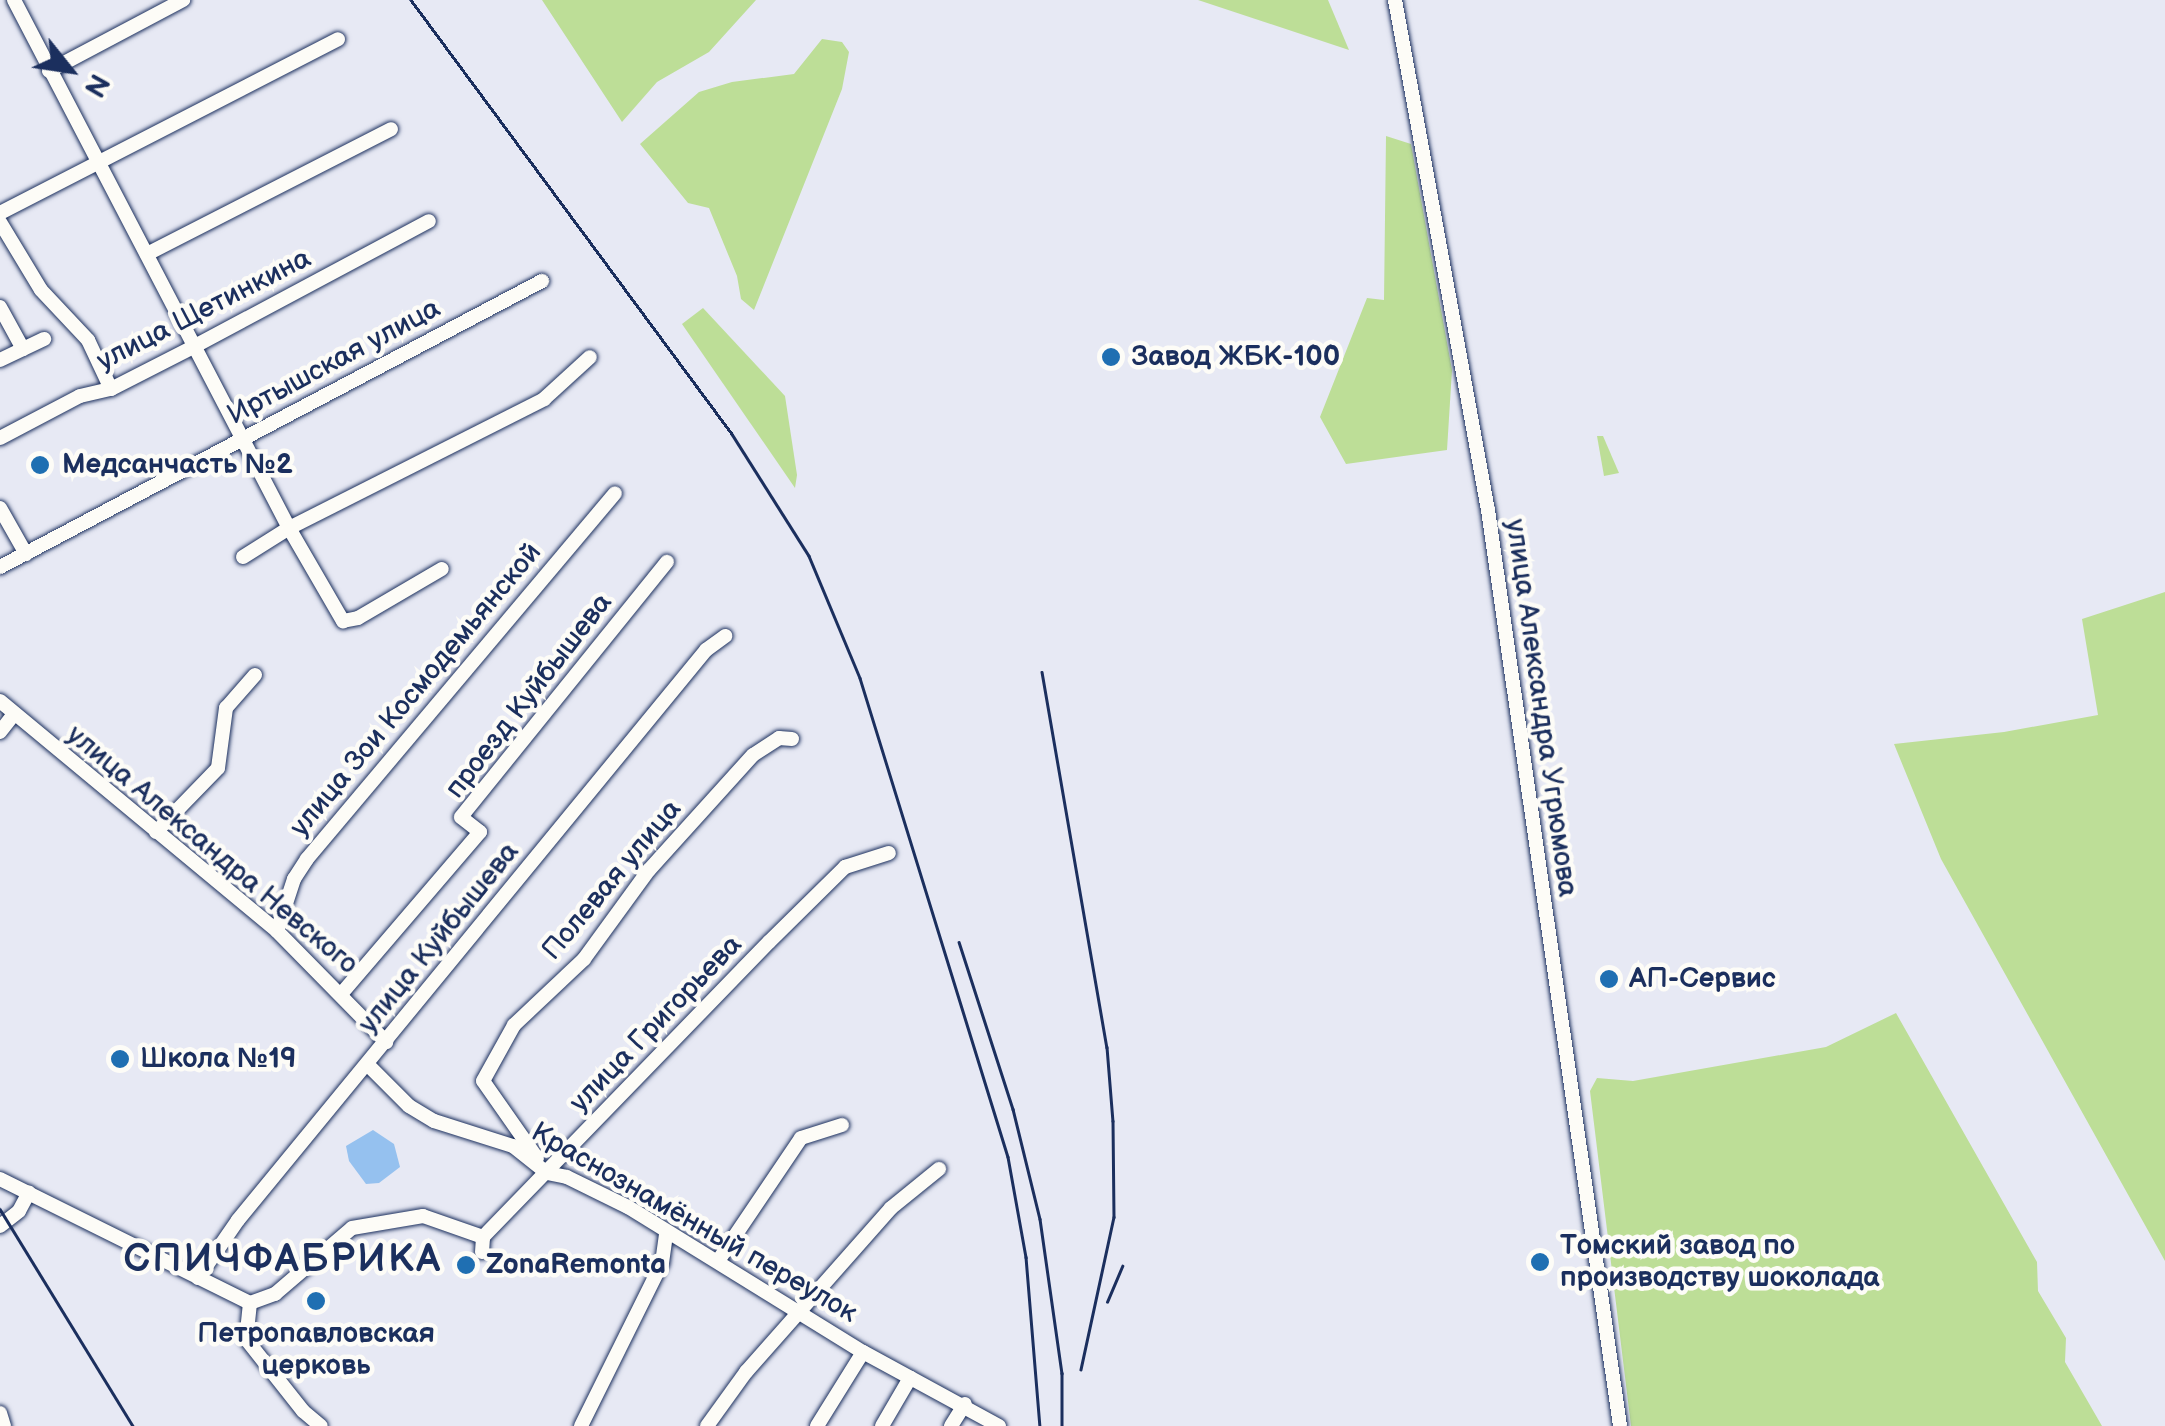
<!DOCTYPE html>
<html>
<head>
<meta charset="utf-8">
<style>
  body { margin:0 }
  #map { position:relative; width:2165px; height:1426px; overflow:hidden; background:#e7e9f4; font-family:"Balsamiq Sans",sans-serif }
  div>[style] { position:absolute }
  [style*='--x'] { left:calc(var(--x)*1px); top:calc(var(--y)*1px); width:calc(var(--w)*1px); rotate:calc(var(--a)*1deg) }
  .green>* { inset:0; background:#bdde97 }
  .water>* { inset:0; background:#95c1ef }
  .roads { filter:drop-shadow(0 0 2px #1b2f5e) drop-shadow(0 0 2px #1b2f5e) }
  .minor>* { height:14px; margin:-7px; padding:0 7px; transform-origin:7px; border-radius:7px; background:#fdfcf7 }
  .rail>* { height:2.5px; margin:-1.25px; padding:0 1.25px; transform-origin:1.25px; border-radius:1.25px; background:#1b2f5e }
  .dots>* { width:28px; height:28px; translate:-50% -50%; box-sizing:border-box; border:5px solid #fdfcf7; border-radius:50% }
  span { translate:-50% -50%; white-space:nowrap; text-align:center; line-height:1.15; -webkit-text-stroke:9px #fdfcf7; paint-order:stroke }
  .street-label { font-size:28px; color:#1b2f5e }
  .poi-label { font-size:28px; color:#1b2f5e; font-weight:700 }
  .left { translate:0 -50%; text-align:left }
  .district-label { font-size:38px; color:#1b2f5e; font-weight:700; letter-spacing:2.5px }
  .north { position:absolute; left:20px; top:20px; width:100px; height:100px; -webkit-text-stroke:8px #fdfcf7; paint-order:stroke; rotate:120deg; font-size:28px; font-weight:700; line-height:40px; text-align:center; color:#1b2f5e }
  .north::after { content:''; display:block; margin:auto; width:35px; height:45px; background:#1b2f5e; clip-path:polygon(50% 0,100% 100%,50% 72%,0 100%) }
</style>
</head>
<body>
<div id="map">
  <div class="green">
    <div style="clip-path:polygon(542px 0,756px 0,709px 52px,657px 82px,622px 122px)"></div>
    <div style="clip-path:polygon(1198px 0,1328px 0,1349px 50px)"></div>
    <div style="clip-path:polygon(822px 39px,842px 42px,849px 52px,842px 89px,754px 310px,741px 299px,737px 276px,709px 208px,688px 203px,640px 144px,699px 92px,732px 82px,794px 74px)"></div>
    <div style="clip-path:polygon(1386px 136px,1411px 144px,1452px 370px,1447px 450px,1346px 464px,1320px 417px,1367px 298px,1384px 300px)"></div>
    <div style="clip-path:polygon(703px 308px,785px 396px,797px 475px,795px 488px,682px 324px)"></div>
    <div style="clip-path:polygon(1597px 436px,1603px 436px,1619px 473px,1604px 476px)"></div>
    <div style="clip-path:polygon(2165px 592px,2165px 1261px,1941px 859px,1894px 744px,2004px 732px,2098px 715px,2082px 619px)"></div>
    <div style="clip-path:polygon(1896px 1013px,2037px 1262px,2038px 1291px,2066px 1338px,2065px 1362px,2102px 1426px,1631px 1426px,1590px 1091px,1597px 1078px,1633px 1081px,1826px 1047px)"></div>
  </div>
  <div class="water">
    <div style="clip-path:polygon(373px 1130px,394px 1144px,400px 1167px,379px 1183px,366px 1184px,349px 1161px,346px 1146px)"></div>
  </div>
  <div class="roads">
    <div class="minor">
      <div style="--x:14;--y:0;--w:595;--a:62.49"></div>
      <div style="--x:289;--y:528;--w:108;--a:59.9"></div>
      <div style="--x:343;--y:621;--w:15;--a:-11"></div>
      <div style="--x:358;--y:618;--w:97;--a:-30.3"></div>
      <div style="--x:1395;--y:0;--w:518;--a:79.67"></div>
      <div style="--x:1488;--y:510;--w:925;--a:81.8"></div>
      <div style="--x:49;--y:71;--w:152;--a:-27.9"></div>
      <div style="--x:0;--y:213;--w:380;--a:-27.2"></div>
      <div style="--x:0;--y:222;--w:79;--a:58.9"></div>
      <div style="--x:41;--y:290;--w:69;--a:46.8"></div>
      <div style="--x:88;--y:340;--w:54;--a:64.9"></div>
      <div style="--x:147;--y:254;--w:274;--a:-27.1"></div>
      <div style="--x:0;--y:307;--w:48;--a:61.3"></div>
      <div style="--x:0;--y:360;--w:49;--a:-25.5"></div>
      <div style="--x:0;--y:438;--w:90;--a:-27.7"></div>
      <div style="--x:80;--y:396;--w:32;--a:-13"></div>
      <div style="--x:111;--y:389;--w:94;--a:-27.1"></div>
      <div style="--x:195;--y:346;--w:265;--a:-28.1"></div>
      <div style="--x:0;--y:508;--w:53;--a:60.5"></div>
      <div style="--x:243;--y:557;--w:54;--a:-32.2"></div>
      <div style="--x:289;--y:528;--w:286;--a:-26.8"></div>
      <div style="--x:544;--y:399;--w:62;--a:-42.4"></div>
      <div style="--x:0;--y:567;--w:613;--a:-27.82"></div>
      <div style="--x:0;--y:701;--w:360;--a:39.7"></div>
      <div style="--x:277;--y:931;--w:156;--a:45.5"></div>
      <div style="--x:0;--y:732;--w:23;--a:-52"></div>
      <div style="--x:156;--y:832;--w:89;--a:-45.9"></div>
      <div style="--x:218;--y:768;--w:61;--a:-82.4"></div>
      <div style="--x:226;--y:708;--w:44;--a:-48.7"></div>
      <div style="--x:277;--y:931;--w:55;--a:-71.9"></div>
      <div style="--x:294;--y:879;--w:24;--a:-57"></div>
      <div style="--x:307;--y:859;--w:478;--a:-49.9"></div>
      <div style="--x:342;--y:993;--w:212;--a:-49.4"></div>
      <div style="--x:480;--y:832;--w:24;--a:-142"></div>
      <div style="--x:461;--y:817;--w:328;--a:-51.1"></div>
      <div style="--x:367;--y:1064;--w:59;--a:45"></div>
      <div style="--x:409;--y:1106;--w:29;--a:31"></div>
      <div style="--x:434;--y:1121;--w:83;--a:17.6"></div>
      <div style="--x:513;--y:1146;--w:43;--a:38.5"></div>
      <div style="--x:547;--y:1173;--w:20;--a:11"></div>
      <div style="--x:567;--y:1177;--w:68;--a:26.2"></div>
      <div style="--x:628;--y:1207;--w:276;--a:31.7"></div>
      <div style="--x:863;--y:1352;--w:155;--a:28.6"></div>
      <div style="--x:537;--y:1158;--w:94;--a:-125"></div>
      <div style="--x:483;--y:1081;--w:64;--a:-61"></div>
      <div style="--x:514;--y:1025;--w:96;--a:-43.3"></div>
      <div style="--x:584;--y:959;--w:110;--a:-53.9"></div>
      <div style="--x:649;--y:870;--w:155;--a:-47.9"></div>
      <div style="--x:753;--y:755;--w:31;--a:-33"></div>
      <div style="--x:779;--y:738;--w:13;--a:4"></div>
      <div style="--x:0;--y:1179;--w:279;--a:26.4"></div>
      <div style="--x:0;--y:1226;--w:24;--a:-38"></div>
      <div style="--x:19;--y:1211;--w:21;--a:-62"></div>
      <div style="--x:482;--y:1252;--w:15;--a:-86"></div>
      <div style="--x:483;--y:1237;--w:411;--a:-45.9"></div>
      <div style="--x:769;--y:942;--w:107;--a:-44.6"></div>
      <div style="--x:845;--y:867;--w:46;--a:-17.7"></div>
      <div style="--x:718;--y:1261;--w:148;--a:-56"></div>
      <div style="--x:801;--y:1138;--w:43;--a:-17.6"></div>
      <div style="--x:198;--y:1278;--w:70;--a:-55.4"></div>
      <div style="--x:238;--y:1220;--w:738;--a:-50.61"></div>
      <div style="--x:706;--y:650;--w:24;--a:-36"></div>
      <div style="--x:250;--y:1303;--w:27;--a:-20"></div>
      <div style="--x:275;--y:1294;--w:101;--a:-40.6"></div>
      <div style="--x:352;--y:1228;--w:72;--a:-9.6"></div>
      <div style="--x:423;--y:1216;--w:64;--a:19.3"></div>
      <div style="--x:250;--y:1303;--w:36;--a:96"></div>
      <div style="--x:246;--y:1339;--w:92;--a:51.6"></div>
      <div style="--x:303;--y:1411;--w:23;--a:40"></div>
      <div style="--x:0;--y:1413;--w:14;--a:73"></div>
      <div style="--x:581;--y:1426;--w:182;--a:-63.6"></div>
      <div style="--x:662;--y:1263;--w:30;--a:-82"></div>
      <div style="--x:707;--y:1426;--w:67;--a:-54.2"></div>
      <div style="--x:746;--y:1372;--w:219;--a:-48.5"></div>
      <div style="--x:891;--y:1208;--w:62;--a:-39.1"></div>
      <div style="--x:817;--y:1426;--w:87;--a:-58.1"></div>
      <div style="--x:882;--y:1426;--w:56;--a:-59.7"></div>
      <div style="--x:951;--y:1426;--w:26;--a:-58"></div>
    </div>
  </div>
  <div class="rail">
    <div style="--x:411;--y:0;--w:540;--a:53.51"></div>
    <div style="--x:732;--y:434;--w:144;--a:57.7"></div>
    <div style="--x:809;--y:556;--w:132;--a:67.3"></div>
    <div style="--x:860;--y:678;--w:501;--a:72.83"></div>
    <div style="--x:1008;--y:1157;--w:102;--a:79.8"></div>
    <div style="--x:1026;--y:1257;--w:170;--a:85.3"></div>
    <div style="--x:1042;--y:672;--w:381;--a:80.2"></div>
    <div style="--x:1107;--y:1047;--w:74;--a:85.4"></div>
    <div style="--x:1113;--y:1121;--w:96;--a:89.4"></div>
    <div style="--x:1114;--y:1217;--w:156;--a:102.2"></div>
    <div style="--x:959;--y:942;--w:176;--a:72.1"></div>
    <div style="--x:1013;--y:1109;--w:113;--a:76.2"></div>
    <div style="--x:1040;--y:1219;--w:156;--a:81.9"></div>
    <div style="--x:1062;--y:1373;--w:53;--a:90"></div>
    <div style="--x:0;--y:1209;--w:255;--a:58.5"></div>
    <div style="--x:1107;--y:1302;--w:39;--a:-67"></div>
  </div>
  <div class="dots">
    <div style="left:1111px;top:357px;background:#1f6fb2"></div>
    <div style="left:40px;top:465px;background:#1f6fb2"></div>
    <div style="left:1609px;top:979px;background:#1f6fb2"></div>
    <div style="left:120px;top:1059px;background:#1f6fb2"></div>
    <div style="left:1540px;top:1262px;background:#1f6fb2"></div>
    <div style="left:466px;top:1265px;background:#1f6fb2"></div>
    <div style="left:316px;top:1301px;background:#1f6fb2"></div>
  </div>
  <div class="street-label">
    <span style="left:204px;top:310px;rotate:-27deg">улица Щетинкина</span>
    <span style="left:334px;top:362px;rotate:-28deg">Иртышская улица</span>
    <span style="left:416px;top:690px;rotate:-50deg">улица Зои Космодемьянской</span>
    <span style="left:529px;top:696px;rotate:-52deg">проезд Куйбышева</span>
    <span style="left:1541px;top:708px;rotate:82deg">улица Александра Угрюмова</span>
    <span style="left:212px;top:850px;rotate:40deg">улица Александра Невского</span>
    <span style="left:612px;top:880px;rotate:-50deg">Полевая улица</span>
    <span style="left:439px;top:938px;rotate:-51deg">улица Куйбышева</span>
    <span style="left:656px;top:1024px;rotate:-46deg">улица Григорьева</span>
    <span style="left:694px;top:1223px;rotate:30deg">Краснознамённый переулок</span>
  </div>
  <div class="poi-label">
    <span class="left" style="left:1131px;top:357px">Завод ЖБК-100</span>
    <span class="left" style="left:62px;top:465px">Медсанчасть №2</span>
    <span class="left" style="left:1629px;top:979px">АП-Сервис</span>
    <span class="left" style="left:140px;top:1059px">Школа №19</span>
    <span class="left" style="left:1560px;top:1262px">Томский завод по<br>производству шоколада</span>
    <span class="left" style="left:486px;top:1265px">ZonaRemonta</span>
    <span style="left:316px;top:1350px">Петропавловская<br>церковь</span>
  </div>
  <div class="district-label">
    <span style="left:283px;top:1260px">СПИЧФАБРИКА</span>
  </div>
  <div class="north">N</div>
</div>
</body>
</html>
